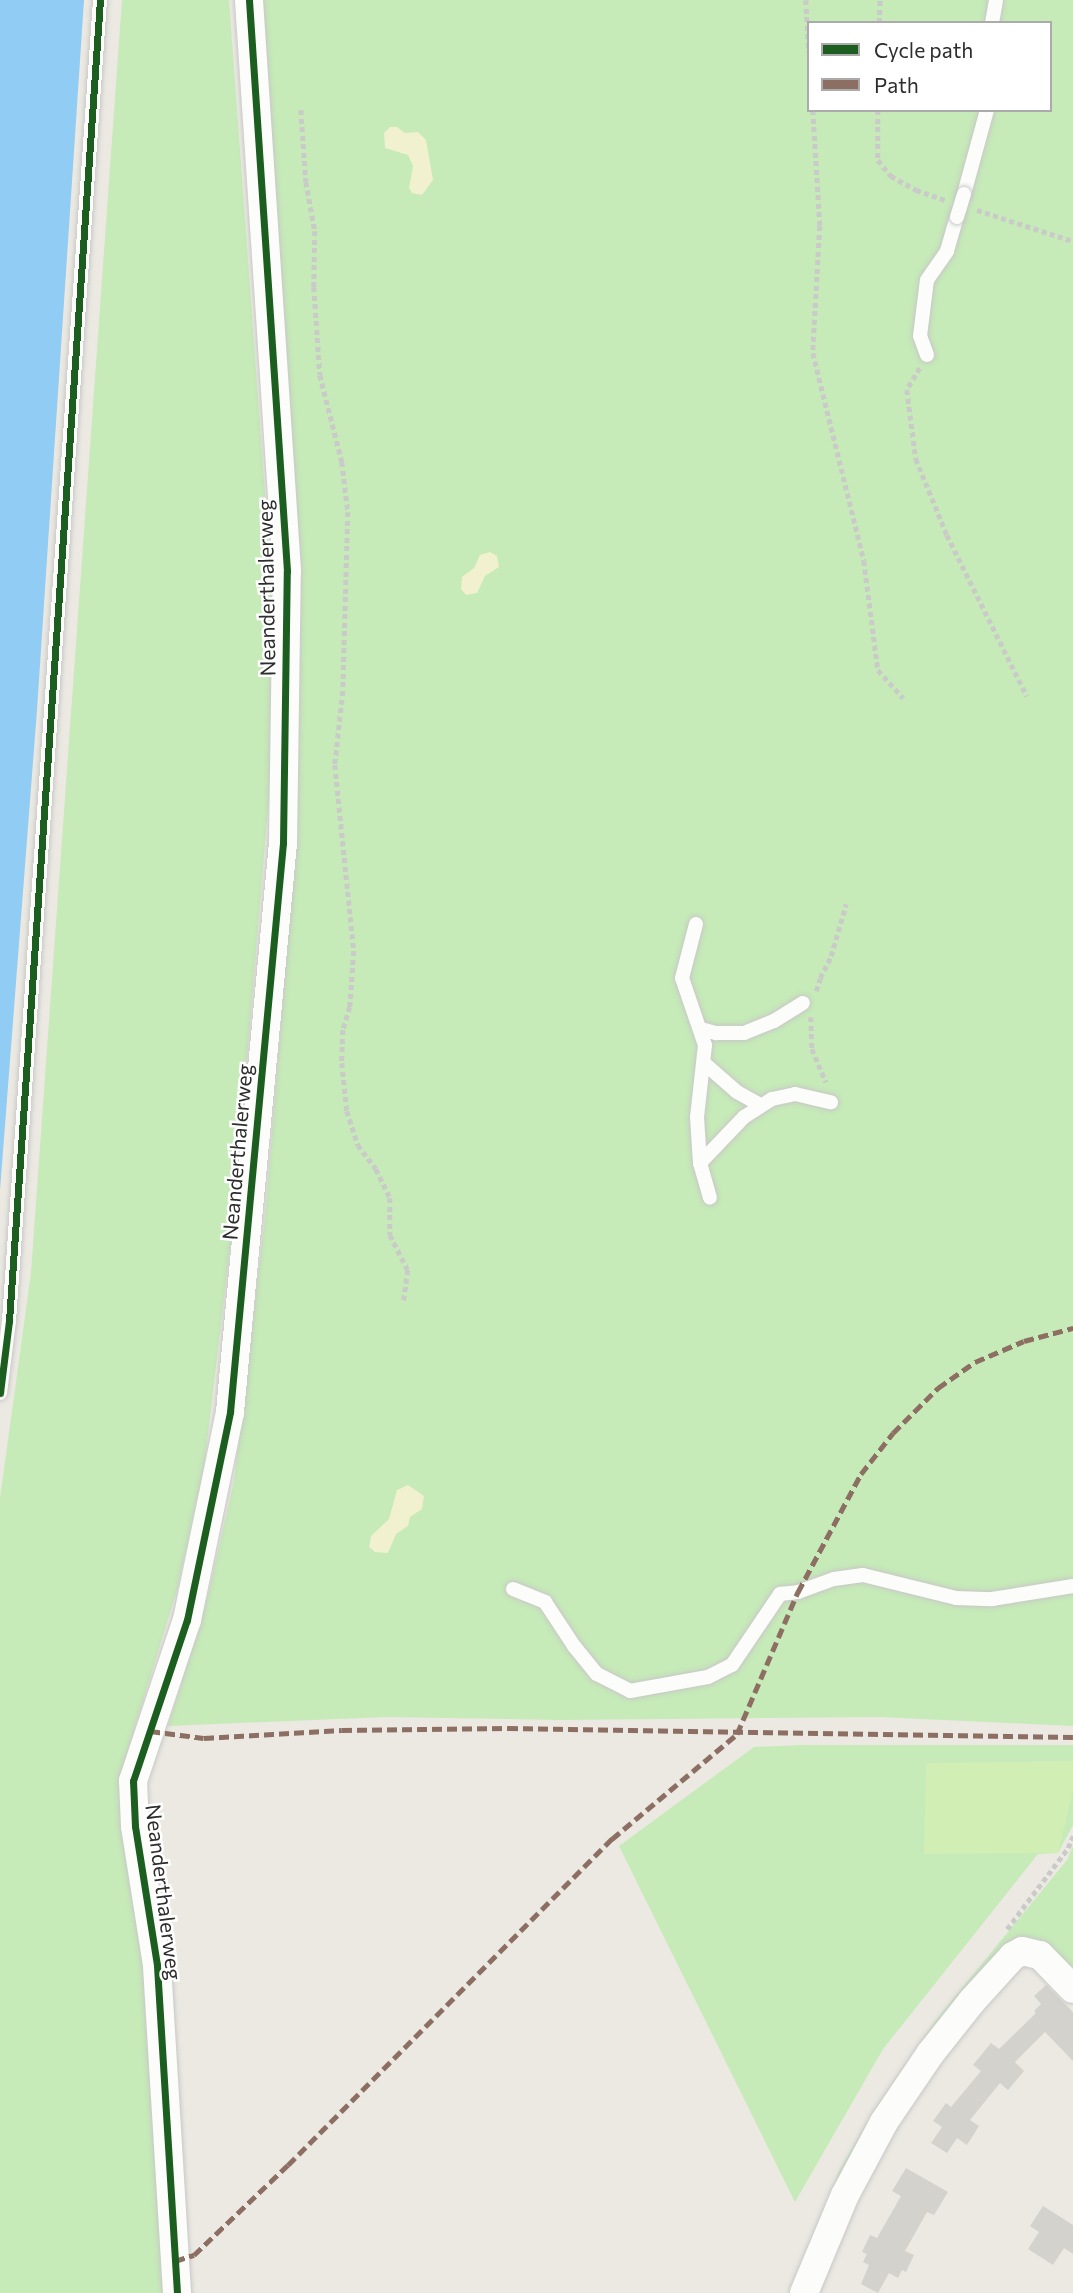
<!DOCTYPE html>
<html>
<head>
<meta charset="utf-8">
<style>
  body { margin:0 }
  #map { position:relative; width:1073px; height:2293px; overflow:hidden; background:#ebe9e2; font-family:Commissioner,sans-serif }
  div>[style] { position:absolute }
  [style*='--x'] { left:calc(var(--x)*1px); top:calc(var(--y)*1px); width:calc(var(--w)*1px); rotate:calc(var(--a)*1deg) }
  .green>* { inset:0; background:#c6eab8 }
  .sand>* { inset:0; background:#f1f0cf }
  .pitch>* { inset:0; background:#d1eeb5 }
  .water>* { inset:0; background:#90ccf3 }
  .building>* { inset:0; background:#d4d2cd }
  .path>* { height:4.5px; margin-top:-2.25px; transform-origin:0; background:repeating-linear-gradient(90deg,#cacac9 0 5px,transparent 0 8.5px) }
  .roads { filter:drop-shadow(0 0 2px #c8c8c7) drop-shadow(0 0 2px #c8c8c7) }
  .lane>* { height:14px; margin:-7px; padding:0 7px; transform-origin:7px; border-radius:7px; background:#fcfcfb }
  .street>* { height:28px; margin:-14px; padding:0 14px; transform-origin:14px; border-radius:14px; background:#fcfcfb }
  .bridges { filter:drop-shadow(0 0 2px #c8c8c7) drop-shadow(0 0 2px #c8c8c7) }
  .lane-bridge>* { height:14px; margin:-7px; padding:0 7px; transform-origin:7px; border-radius:7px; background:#fcfcfb }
  .quiet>* { height:5px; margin-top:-2.5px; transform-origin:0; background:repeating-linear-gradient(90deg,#8d6e63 0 10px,transparent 0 15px) }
  .cycleway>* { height:7px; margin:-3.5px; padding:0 3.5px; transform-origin:3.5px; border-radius:3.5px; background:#1b5e20 }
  span { translate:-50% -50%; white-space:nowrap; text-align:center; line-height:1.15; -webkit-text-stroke:5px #fff; paint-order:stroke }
  .street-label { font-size:21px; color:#2d2d2d }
  .legend { position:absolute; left:807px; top:21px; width:245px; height:91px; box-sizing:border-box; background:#fff; border:2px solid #ababab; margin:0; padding:9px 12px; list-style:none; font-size:21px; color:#2d2d2d }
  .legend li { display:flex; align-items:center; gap:14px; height:35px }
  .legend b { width:35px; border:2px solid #ababab }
</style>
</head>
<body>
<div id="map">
  <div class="green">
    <div style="clip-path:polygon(122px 0,229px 0,274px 616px,274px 737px,234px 1214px,203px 1476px,177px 1590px,128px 1750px,122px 1787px,150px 1983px,167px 2293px,0 2293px,0 1498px,31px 1273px)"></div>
    <div style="clip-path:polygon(evenodd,260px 0,1073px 0,1073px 1726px,880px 1717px,562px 1720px,386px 1717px,168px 1726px,207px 1599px,234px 1481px,265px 1217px,294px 864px,260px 0,809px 23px,1050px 23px,1050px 110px,809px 110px,809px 23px)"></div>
    <div style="clip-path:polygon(803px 1745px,1073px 1745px,1073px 1825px,1058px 1853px,1038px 1854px,883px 2049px,795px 2202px,619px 1846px,754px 1747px)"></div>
    <div style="clip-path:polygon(1073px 1846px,1073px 1973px,1042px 1944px,943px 2024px,798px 2293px,789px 2293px,840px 2169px,877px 2106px,936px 2020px,1067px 1860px)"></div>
  </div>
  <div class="sand">
    <div style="clip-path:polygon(390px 127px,397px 127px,405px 133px,418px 132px,426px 140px,433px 180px,422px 195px,412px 193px,409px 188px,413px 166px,408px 155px,385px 148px,384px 133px)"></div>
    <div style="clip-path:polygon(490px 552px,497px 556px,499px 567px,485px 576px,477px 593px,466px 595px,461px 589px,462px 577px,474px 568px,480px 555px)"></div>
    <div style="clip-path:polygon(408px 1485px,424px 1496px,422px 1509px,410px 1517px,408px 1526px,396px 1534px,388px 1553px,375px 1552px,369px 1547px,371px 1536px,389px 1519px,397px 1490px)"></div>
  </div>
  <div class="pitch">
    <div style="clip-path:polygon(1073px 1761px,1073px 1791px,1058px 1853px,924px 1854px,926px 1763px)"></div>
  </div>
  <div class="water">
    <div style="clip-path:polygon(0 0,84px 0,37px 710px,0 1190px)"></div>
  </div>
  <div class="building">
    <div style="clip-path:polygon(1046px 1985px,1073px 2012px,1073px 2061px,1045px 2032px,1015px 2062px,1024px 2071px,1008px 2090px,1000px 2083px,970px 2120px,979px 2126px,967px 2145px,957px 2138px,947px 2153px,931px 2143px,942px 2127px,933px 2121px,946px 2103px,951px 2107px,981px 2071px,973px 2065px,991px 2043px,999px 2049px,1036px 2013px,1034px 2011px,1041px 2004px,1034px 1996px)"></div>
    <div style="clip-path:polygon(906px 2168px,948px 2192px,934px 2215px,927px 2212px,905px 2251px,914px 2255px,906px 2272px,902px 2270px,898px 2278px,889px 2273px,878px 2293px,861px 2284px,869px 2265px,863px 2262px,867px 2254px,862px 2252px,870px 2235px,877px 2238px,901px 2196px,892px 2191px)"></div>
    <div style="clip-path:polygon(1043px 2206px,1073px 2225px,1073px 2254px,1064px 2248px,1053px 2265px,1028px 2249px,1039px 2232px,1030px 2226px)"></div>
  </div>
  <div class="path">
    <div style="--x:806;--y:0;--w:52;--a:86.7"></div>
    <div style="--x:879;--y:23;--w:23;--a:-88"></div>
    <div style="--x:301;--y:110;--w:72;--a:86"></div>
    <div style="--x:306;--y:182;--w:50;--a:79.6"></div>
    <div style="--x:315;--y:231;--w:56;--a:91"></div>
    <div style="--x:314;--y:287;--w:88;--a:86.1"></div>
    <div style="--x:320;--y:375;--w:90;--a:75.8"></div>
    <div style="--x:342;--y:462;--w:50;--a:83.2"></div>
    <div style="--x:348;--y:512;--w:179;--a:91.6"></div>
    <div style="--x:343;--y:691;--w:74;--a:96.2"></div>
    <div style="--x:335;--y:765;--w:187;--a:84.2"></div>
    <div style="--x:354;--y:951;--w:56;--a:94.1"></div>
    <div style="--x:350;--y:1007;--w:24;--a:107"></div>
    <div style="--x:343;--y:1030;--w:33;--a:92"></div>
    <div style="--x:342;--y:1063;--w:48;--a:84.1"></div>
    <div style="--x:347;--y:1111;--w:36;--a:72"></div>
    <div style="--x:358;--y:1145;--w:30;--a:53"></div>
    <div style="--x:376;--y:1169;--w:32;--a:64"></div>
    <div style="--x:390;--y:1198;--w:37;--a:90"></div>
    <div style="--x:390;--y:1235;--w:39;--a:63"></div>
    <div style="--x:408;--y:1270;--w:34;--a:98"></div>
    <div style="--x:813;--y:110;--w:116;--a:86.5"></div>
    <div style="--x:820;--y:226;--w:127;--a:93.2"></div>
    <div style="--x:813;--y:353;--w:214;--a:76.2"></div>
    <div style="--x:864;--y:561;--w:110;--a:82.7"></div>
    <div style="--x:878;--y:670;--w:38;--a:48"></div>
    <div style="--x:878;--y:110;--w:50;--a:90"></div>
    <div style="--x:878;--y:160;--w:21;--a:51"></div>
    <div style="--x:891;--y:176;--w:29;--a:29"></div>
    <div style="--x:916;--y:190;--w:31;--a:19"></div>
    <div style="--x:977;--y:210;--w:101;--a:17.9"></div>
    <div style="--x:920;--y:368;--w:26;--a:121"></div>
    <div style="--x:907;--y:390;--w:70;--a:82.6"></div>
    <div style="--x:916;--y:459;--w:82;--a:67.8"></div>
    <div style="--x:947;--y:535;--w:180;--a:63.6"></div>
    <div style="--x:820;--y:978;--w:25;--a:-63"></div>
    <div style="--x:831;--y:956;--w:54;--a:-73.9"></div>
    <div style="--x:816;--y:991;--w:13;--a:-72"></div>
    <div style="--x:811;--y:1017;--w:32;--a:88"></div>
    <div style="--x:812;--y:1049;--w:36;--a:67"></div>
    <div style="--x:1007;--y:1929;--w:101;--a:-53"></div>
    <div style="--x:1068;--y:1848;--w:13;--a:-67"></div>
  </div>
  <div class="roads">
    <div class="lane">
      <div style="--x:992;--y:23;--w:23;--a:-80"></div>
      <div style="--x:964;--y:194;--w:87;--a:-74.7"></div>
      <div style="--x:927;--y:355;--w:20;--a:-110"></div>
      <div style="--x:920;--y:336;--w:56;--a:-82.9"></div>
      <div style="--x:927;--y:280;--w:35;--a:-55"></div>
      <div style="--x:947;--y:251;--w:35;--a:-74"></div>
      <div style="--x:696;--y:924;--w:56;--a:104.5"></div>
      <div style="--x:682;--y:978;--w:71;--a:71.1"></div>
      <div style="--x:705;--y:1045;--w:72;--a:96.3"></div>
      <div style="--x:697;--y:1117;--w:46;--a:86.3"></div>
      <div style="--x:700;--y:1163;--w:36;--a:74"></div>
      <div style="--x:701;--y:1029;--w:16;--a:15"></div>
      <div style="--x:716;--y:1033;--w:28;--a:0"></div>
      <div style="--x:744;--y:1033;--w:32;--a:-22"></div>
      <div style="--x:774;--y:1021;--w:34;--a:-32"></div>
      <div style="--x:705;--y:1064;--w:43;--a:41.2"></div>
      <div style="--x:737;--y:1092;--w:26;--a:29"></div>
      <div style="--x:700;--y:1163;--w:64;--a:-46.3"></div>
      <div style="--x:744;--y:1117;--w:33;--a:-33"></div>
      <div style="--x:772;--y:1099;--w:24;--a:-12"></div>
      <div style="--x:795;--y:1094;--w:37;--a:13"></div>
      <div style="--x:0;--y:1393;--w:73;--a:-82.9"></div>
      <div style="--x:9;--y:1321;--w:1324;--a:-86.06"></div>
      <div style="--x:513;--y:1589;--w:35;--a:22"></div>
      <div style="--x:545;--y:1602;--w:53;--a:56.6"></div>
      <div style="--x:574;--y:1646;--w:36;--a:51"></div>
      <div style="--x:597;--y:1674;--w:37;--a:27"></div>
      <div style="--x:630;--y:1691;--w:79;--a:-10.2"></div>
      <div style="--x:708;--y:1677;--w:27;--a:-27"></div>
      <div style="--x:732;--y:1665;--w:86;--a:-55.9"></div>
      <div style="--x:780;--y:1594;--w:18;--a:-6"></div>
      <div style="--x:798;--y:1592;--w:38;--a:-20"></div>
      <div style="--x:834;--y:1579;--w:29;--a:-8"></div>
      <div style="--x:863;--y:1575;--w:96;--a:13.9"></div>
      <div style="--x:956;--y:1598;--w:36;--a:2"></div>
      <div style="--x:992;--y:1599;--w:82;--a:-9.1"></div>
    </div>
    <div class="street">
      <div style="--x:177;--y:2293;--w:329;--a:-93.5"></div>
      <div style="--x:157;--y:1965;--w:141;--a:-99"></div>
      <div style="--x:135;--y:1826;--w:45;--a:-92.5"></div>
      <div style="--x:133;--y:1781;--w:170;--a:-71.5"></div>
      <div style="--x:187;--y:1620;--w:212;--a:-78.3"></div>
      <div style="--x:230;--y:1412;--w:571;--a:-84.68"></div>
      <div style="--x:283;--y:843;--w:272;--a:-89.2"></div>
      <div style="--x:287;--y:571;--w:572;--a:-93.81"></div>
      <div style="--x:804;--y:2293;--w:106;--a:-67.3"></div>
      <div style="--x:845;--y:2195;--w:83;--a:-61.9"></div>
      <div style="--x:884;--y:2122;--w:82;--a:-55.9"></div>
      <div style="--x:930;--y:2054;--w:68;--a:-51.6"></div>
      <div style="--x:972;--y:2001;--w:61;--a:-47.7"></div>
      <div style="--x:1013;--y:1956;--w:10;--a:-29"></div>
      <div style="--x:1022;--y:1951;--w:18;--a:13"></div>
      <div style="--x:1040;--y:1955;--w:47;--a:45.9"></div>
    </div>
  </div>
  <div class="bridges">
    <div class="lane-bridge">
      <div style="--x:957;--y:217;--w:24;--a:-73"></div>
    </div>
  </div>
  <div class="quiet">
    <div style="--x:150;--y:1731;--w:54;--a:7.4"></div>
    <div style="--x:204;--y:1738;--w:138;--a:-3.3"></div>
    <div style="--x:342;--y:1730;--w:166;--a:-0.7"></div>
    <div style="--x:508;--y:1728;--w:565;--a:0.91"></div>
    <div style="--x:175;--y:2261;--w:20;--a:-18"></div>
    <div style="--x:194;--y:2255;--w:130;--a:-43.8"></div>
    <div style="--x:288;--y:2165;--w:460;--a:-45.2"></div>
    <div style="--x:612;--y:1839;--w:163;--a:-40"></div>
    <div style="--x:737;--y:1734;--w:155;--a:-66.8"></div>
    <div style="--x:798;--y:1592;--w:134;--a:-61.9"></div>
    <div style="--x:861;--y:1474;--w:52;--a:-52"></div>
    <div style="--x:893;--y:1433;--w:64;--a:-45"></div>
    <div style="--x:938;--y:1388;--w:45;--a:-35.1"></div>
    <div style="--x:975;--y:1362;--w:53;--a:-23.2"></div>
    <div style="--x:1024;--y:1341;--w:51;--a:-14.9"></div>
  </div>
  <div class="cycleway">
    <div style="--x:0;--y:1393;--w:73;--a:-82.9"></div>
    <div style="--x:9;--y:1321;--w:1324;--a:-86.06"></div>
    <div style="--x:177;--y:2293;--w:329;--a:-93.5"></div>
    <div style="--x:157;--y:1965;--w:141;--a:-99"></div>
    <div style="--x:135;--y:1826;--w:45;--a:-92.5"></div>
    <div style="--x:133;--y:1781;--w:170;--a:-71.5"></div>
    <div style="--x:187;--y:1620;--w:212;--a:-78.3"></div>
    <div style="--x:230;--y:1412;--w:571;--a:-84.68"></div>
    <div style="--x:283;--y:843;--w:272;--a:-89.2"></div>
    <div style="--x:287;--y:571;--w:572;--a:-93.81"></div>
  </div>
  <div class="street-label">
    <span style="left:266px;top:588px;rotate:-91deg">Neanderthalerweg</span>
    <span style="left:237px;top:1152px;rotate:-85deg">Neanderthalerweg</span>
    <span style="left:164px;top:1892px;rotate:83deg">Neanderthalerweg</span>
  </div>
  <ul class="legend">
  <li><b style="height:9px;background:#1b5e20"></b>Cycle path</li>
  <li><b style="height:9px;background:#8d6e63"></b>Path</li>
  </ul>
</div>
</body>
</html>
